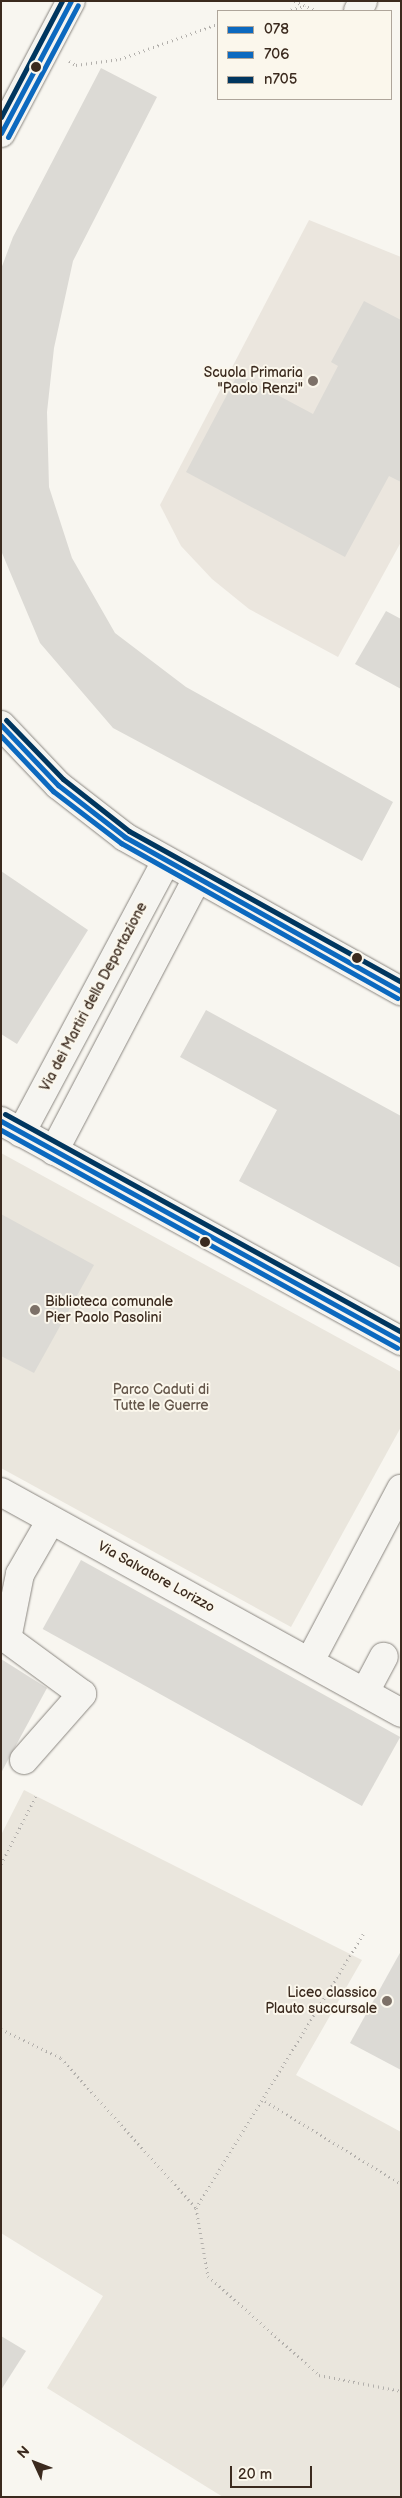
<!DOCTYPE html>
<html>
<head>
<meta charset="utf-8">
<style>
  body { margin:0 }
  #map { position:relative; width:402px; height:2498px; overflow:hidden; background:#f8f6f0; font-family:"Balsamiq Sans",sans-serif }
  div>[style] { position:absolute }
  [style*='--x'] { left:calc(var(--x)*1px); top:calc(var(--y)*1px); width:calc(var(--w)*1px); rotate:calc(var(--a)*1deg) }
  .built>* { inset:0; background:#ebe6de }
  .green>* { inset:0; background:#eae6dd }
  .building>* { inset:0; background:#dcdad5; transform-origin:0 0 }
  .path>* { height:3px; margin-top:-1.5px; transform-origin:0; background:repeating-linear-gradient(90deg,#b3b0ac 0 1px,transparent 0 5px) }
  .roads { filter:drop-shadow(0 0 1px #8b8781) drop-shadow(0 0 1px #8b8781) }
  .minor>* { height:28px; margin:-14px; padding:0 14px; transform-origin:14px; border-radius:14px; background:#f6f5f1 }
  .bus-1>* { height:5px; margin:-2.5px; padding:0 2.5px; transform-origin:2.5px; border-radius:2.5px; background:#0c69bf }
  .bus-2>* { height:5px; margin:-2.5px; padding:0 2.5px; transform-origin:2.5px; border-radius:2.5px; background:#0c69bf }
  .bus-3>* { height:5px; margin:-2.5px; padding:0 2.5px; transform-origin:2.5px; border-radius:2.5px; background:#00365f }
  .dots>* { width:14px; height:14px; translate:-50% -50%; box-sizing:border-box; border:2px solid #fbf7ec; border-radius:50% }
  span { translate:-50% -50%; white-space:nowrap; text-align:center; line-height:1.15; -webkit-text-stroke:4px #fbf7ec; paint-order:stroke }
  .poi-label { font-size:14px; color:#3b2a1e }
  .right { translate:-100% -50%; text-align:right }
  .left { translate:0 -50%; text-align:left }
  .street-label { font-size:14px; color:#3b2a1e }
  .park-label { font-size:14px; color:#64564a }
  .frame { position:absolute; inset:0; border:2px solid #3b2a1e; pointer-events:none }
  .legend { position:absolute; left:217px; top:10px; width:175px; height:90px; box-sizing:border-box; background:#fbf7ec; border:1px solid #aea59a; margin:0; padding:6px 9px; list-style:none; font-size:15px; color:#3b2a1e }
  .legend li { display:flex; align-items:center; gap:10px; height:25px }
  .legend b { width:25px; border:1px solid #aea59a }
  .north { position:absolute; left:10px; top:2438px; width:50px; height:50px; -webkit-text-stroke:4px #fbf7ec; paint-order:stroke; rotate:313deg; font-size:14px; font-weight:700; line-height:20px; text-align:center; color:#3b2a1e }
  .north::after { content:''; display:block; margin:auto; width:18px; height:22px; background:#3b2a1e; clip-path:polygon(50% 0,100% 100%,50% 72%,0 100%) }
  .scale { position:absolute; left:230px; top:2466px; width:82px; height:22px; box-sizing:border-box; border:2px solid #3b2a1e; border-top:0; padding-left:6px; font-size:15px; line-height:18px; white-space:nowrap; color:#3b2a1e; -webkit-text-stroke:4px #fbf7ec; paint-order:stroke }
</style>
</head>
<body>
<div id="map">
  <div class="built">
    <div style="clip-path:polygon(309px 220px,401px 257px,401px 542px,338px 657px,249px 609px,212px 579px,181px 546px,160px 505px)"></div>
  </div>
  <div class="green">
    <div style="clip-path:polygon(1px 1153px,401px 1372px,401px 1427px,291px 1627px,1px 1468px)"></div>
    <div style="clip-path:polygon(24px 1790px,362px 1960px,296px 2075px,401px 2132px,401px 2497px,223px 2497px,47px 2388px,103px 2296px,1px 2233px,1px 1835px)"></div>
  </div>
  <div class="building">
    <div style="clip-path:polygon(101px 68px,157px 97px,73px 261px,54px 348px,47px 412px,49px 487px,72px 558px,115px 633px,186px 687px,393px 802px,362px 861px,113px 728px,40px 643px,2px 553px,1px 269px,13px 237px)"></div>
    <div style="clip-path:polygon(364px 301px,401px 320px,401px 482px,389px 476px,345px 557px,186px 472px,238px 374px,313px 414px,338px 366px,331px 362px)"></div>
    <div style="clip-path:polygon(386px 611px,401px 619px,401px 689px,355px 664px)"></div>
    <div style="clip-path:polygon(1px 871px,88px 930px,17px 1044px,1px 1034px)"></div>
    <div style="clip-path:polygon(206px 1010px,401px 1116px,401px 1268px,239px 1181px,277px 1110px,180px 1057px)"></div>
    <div style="clip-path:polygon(1px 1214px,94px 1265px,34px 1373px,1px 1356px)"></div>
    <div style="left:81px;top:1560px;width:365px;height:79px;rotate:29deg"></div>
    <div style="clip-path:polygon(1px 1659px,47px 1688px,1px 1773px)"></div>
    <div style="clip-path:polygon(401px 1951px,401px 2070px,350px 2043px)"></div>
    <div style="clip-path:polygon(1px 2336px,26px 2351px,1px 2390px)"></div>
  </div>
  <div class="path">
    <div style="--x:294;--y:1;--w:26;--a:23"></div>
    <div style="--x:286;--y:11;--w:20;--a:-15"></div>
    <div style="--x:69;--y:61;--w:8;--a:30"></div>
    <div style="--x:76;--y:65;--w:44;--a:-7.8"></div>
    <div style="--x:120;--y:59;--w:104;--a:-19.7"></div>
    <div style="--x:1;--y:1864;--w:76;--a:-62.8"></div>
    <div style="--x:1;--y:2029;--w:67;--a:25.8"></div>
    <div style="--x:61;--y:2058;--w:202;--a:48"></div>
    <div style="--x:196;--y:2208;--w:69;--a:80"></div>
    <div style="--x:208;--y:2276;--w:149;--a:41.7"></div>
    <div style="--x:319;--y:2375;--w:84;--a:11"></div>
    <div style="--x:265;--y:2101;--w:159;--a:31.4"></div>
    <div style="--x:196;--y:2208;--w:321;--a:-58.6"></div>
  </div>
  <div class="roads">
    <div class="minor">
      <div style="--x:358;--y:11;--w:11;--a:-63"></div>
      <div style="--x:1;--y:133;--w:149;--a:-62.1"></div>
      <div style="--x:1;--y:725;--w:83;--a:46.5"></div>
      <div style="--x:58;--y:785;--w:85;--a:37.8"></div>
      <div style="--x:125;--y:837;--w:316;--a:29.2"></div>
      <div style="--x:1;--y:1121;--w:457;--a:28.8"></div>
      <div style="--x:21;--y:1133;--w:307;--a:-61.9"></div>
      <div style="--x:54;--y:1151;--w:306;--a:-62.3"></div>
      <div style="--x:1;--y:1492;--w:457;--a:28.9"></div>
      <div style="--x:310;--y:1661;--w:195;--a:-62.1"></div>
      <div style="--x:365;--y:1692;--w:40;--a:-62"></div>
      <div style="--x:24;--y:1760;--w:88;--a:-48.7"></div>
      <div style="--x:82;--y:1694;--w:93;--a:-143.7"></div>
      <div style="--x:7;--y:1639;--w:66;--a:-78.7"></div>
      <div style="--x:20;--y:1574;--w:62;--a:-60.1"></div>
    </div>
  </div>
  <div class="bus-1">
    <div style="--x:1;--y:133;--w:149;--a:-62.1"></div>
    <div style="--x:1;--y:725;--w:83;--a:46.5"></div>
    <div style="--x:58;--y:785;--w:85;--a:37.8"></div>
    <div style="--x:125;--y:837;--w:316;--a:29.2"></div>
    <div style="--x:1;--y:1121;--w:457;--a:28.8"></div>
  </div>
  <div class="bus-2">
    <div style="--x:8;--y:137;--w:149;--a:-62.1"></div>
    <div style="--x:1;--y:736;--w:76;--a:46.6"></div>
    <div style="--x:53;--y:791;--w:86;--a:37.4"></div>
    <div style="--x:121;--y:843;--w:317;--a:29.3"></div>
    <div style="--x:1;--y:1130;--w:452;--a:28.8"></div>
  </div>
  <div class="bus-3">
    <div style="--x:1;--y:117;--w:131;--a:-62.3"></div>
    <div style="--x:6;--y:720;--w:82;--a:46"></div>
    <div style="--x:63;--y:779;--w:84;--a:38.2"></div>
    <div style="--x:129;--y:831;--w:311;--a:29"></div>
    <div style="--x:5;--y:1114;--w:452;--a:28.8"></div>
  </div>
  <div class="dots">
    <div style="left:36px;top:67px;background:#3b2a1e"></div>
    <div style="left:313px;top:381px;background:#7d7168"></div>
    <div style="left:357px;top:958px;background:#3b2a1e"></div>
    <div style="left:205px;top:1242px;background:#3b2a1e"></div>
    <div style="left:35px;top:1310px;background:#7d7168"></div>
    <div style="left:387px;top:2001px;background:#7d7168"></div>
  </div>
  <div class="poi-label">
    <span class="right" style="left:303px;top:381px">Scuola Primaria<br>"Paolo Renzi"</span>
    <span class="left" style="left:45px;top:1310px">Biblioteca comunale<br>Pier Paolo Pasolini</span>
    <span class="right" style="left:377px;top:2001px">Liceo classico<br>Plauto succursale</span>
  </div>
  <div class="street-label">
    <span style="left:94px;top:997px;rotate:-62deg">Via dei Martiri della Deportazione</span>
    <span style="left:156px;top:1577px;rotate:29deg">Via Salvatore Lorizzo</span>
  </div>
  <div class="park-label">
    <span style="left:161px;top:1398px">Parco Caduti di<br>Tutte le Guerre</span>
  </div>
  <div class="frame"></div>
  <ul class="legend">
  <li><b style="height:6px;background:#0c69bf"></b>078</li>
  <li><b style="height:6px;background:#0c69bf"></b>706</li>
  <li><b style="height:6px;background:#00365f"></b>n705</li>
  </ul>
  <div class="north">N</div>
  <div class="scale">20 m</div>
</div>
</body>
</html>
